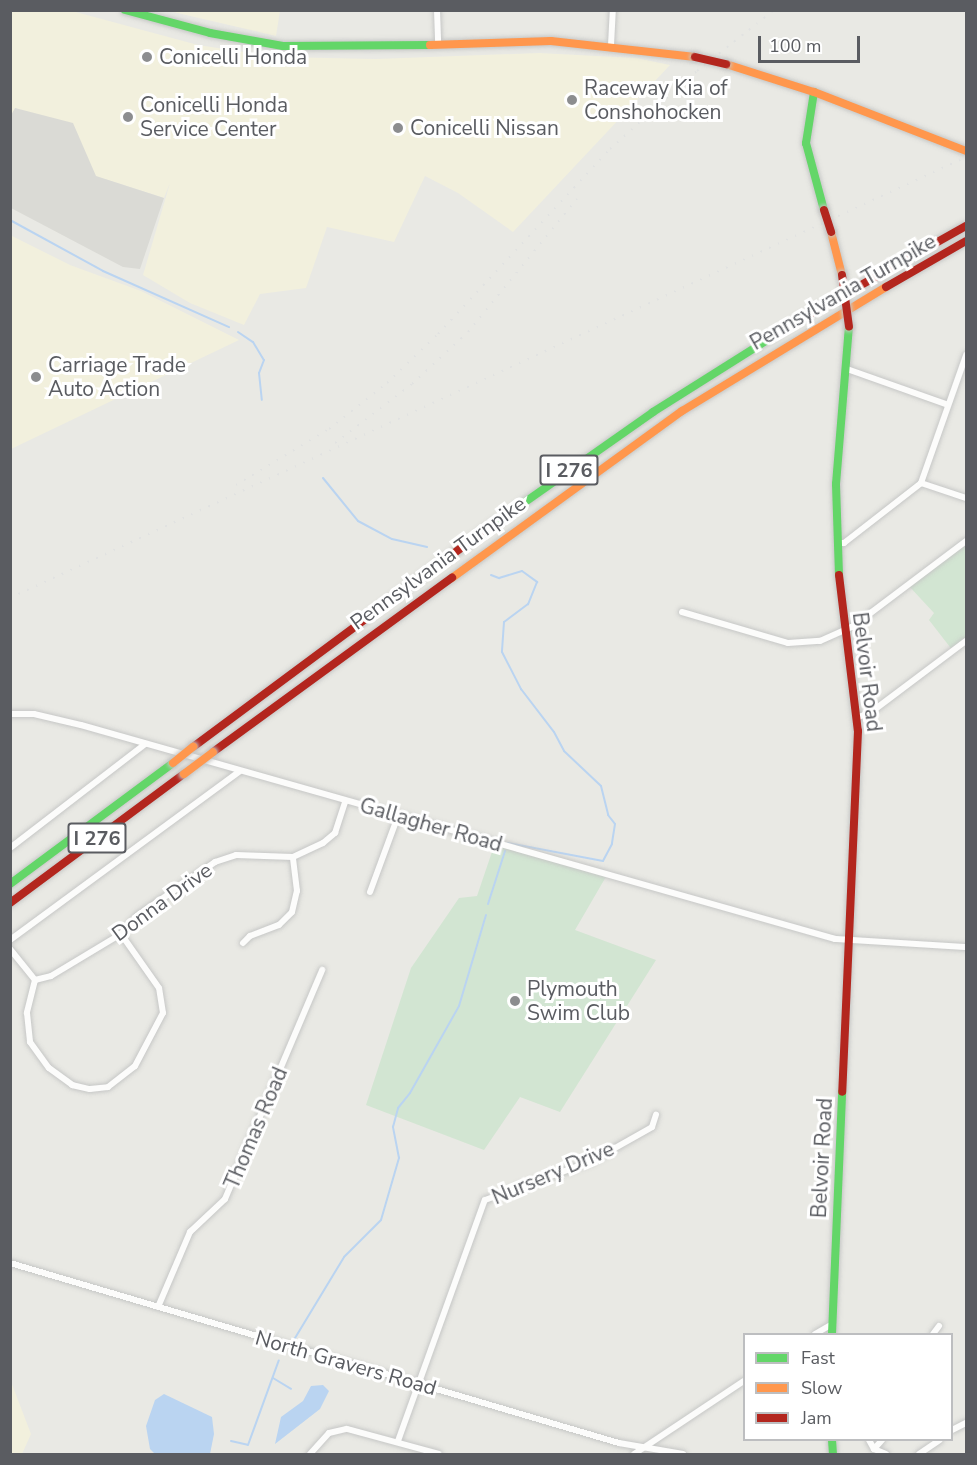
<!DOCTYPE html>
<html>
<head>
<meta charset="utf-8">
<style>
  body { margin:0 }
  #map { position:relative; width:977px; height:1465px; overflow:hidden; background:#e9e9e4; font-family:"Nunito Sans",sans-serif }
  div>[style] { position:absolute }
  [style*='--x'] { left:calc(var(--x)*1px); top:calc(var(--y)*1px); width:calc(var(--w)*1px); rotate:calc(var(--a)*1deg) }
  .commercial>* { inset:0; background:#f2f0dd }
  .industrial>* { inset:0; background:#dadad5 }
  .green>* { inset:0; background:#d2e5d2 }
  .water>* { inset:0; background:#bad4f1 }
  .stream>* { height:2px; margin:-1px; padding:0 1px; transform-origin:1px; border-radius:1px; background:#bad4f1 }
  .roads { filter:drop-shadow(0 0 2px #c6c7c6) drop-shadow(0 0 2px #c6c7c6) }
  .street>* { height:6px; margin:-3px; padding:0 3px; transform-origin:3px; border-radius:3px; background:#fcfcfb }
  .fast>* { height:8px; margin:-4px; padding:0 4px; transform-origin:4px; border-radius:4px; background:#63d668 }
  .slow>* { height:8px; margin:-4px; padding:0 4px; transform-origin:4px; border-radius:4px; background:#ff974d }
  .jam>* { height:8px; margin:-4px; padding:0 4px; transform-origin:4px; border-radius:4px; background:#b3261e }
  .rail>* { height:2px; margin-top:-1px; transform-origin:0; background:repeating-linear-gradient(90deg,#e1e2e1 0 1.5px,transparent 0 9.5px) }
  .bridges { filter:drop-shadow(0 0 2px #c6c6c5) drop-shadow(0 0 2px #c6c6c5) }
  .slow-bridge>* { height:8px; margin:-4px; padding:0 4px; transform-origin:4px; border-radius:4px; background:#ff974d }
  .jam-bridge>* { height:8px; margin:-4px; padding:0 4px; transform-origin:4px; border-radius:4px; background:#b3261e }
  .dots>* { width:16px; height:16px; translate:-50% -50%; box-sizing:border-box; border:3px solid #fff; border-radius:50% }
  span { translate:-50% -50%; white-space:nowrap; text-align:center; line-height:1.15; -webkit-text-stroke:6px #fff; paint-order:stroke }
  .shield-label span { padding:2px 4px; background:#fff; border:2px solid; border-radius:4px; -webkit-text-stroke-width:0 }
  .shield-label { font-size:20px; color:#5a5c61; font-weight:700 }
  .poi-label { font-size:21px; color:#5a5c61 }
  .left { translate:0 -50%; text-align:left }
  .street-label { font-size:21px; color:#5a5c61 }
  .frame { position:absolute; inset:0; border:12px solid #5a5c61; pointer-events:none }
  .legend { position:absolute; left:743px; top:1333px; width:210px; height:108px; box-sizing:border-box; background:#fff; border:2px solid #bdbec0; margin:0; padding:8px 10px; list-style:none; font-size:18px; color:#5a5c61 }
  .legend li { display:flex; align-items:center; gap:12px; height:30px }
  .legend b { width:30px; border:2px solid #bdbec0 }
  .scale { position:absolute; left:758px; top:36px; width:102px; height:27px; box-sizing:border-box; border:3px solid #5a5c61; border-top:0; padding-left:8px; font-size:18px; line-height:21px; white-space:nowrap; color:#5a5c61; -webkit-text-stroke:4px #fff; paint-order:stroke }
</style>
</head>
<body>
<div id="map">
  <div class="commercial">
    <div style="clip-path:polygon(10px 11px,72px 11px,198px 45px,278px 57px,376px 59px,539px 53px,636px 58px,670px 65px,513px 232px,458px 193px,425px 176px,394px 242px,327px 227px,306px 288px,260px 294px,244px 325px,190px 303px,143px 275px,170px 183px,164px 198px,95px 176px,16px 108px,11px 117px)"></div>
    <div style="clip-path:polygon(169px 11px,280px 10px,280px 11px,276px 36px)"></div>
    <div style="clip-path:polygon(10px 235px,70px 265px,141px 291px,239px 340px,11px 449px)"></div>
    <div style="clip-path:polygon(10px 1379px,31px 1434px,22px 1454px,11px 1454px)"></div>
  </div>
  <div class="industrial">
    <div style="clip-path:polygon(15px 108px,73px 123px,96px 176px,164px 198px,140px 269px,123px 267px,11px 208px,10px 117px)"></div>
  </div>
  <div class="green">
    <div style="clip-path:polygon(966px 541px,966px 641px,953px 651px,929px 620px,934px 613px,908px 585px)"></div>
    <div style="clip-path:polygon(495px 843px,607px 875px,575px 930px,656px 960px,560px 1112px,520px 1097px,484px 1150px,366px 1105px,411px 968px,459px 898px,477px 896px)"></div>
  </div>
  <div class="water">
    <div style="clip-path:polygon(323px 1385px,329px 1391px,320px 1409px,275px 1444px,281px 1417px,303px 1401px,311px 1386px)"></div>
    <div style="clip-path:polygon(164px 1394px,212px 1417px,214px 1434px,210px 1454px,155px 1454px,150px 1449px,146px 1426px,155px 1400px)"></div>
  </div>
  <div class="stream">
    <div style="--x:10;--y:220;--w:106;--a:28.7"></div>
    <div style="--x:103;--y:271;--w:138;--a:24"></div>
    <div style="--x:238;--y:332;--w:18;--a:34"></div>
    <div style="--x:253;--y:342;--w:21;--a:59"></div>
    <div style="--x:264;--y:360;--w:14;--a:111"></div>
    <div style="--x:259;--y:373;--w:27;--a:84"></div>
    <div style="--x:323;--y:478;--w:55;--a:50.9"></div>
    <div style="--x:358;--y:521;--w:38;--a:28"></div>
    <div style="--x:392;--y:539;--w:36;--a:13"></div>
    <div style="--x:491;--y:575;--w:9;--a:21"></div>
    <div style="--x:499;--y:578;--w:24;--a:-17"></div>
    <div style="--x:522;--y:571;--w:19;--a:36"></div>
    <div style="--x:537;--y:582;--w:24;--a:112"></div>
    <div style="--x:528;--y:604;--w:30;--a:143"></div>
    <div style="--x:504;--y:622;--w:30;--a:94"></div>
    <div style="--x:502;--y:652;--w:42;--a:62.8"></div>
    <div style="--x:521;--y:689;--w:54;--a:52.5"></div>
    <div style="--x:554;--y:732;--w:21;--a:62"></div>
    <div style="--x:564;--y:751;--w:51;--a:43.4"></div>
    <div style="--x:601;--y:786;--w:30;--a:76"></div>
    <div style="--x:608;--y:815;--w:11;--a:52"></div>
    <div style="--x:615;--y:824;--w:20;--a:99"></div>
    <div style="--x:612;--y:844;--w:19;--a:118"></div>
    <div style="--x:603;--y:861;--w:97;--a:-169.3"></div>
    <div style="--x:488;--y:904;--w:56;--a:-72.2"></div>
    <div style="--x:292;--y:1343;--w:100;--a:-58.8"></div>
    <div style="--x:344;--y:1257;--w:52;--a:-45"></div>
    <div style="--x:381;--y:1220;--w:65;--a:-73.8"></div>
    <div style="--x:399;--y:1158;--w:32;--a:-101"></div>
    <div style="--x:393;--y:1127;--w:20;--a:-75"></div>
    <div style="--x:398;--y:1108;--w:19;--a:-51"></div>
    <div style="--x:410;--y:1093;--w:100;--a:-60.6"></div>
    <div style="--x:459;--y:1006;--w:95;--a:-73.5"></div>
    <div style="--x:273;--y:1378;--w:21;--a:31"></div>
    <div style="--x:231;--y:1441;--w:17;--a:13"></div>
    <div style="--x:248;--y:1445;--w:90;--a:-70"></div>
  </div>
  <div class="roads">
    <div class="street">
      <div style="--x:437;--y:10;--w:34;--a:88"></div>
      <div style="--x:611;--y:45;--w:35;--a:-87"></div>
      <div style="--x:847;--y:369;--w:105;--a:19.5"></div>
      <div style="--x:921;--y:483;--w:47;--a:18.4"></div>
      <div style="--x:838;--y:543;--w:6;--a:0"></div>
      <div style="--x:844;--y:543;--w:98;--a:-37.9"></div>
      <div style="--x:921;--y:483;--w:136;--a:-70.6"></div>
      <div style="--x:682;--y:612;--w:110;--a:16.3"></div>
      <div style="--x:788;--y:643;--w:32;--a:-4"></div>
      <div style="--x:820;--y:641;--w:35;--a:-24"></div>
      <div style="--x:852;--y:627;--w:143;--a:-37"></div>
      <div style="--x:10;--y:714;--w:24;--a:0"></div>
      <div style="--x:34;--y:714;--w:48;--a:13.2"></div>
      <div style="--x:81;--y:725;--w:784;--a:15.84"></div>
      <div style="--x:835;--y:939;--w:131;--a:3.5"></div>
      <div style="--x:858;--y:717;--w:13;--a:-18"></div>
      <div style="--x:870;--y:713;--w:120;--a:-36.9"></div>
      <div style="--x:10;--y:848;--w:170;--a:-37.6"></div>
      <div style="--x:370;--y:892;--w:81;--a:-69.8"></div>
      <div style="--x:10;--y:940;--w:285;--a:-36.3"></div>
      <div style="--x:243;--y:943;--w:10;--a:-45"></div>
      <div style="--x:250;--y:936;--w:31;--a:-21"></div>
      <div style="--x:279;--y:925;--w:18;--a:-45"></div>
      <div style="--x:292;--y:912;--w:22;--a:-77"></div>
      <div style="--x:297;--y:891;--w:34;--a:-97"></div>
      <div style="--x:10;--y:949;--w:40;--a:51"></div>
      <div style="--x:35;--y:980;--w:16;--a:-14"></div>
      <div style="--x:51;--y:976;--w:82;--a:-31"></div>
      <div style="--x:121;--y:934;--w:24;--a:-48"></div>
      <div style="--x:137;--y:916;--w:95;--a:-34.7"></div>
      <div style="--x:215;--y:862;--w:22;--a:-18"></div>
      <div style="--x:236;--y:855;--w:57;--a:2"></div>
      <div style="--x:293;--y:857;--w:33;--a:-25"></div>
      <div style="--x:323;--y:843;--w:16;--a:-40"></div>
      <div style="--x:335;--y:833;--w:33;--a:-72"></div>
      <div style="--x:35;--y:980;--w:34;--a:104"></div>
      <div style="--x:27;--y:1013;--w:29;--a:84"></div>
      <div style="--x:30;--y:1042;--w:32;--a:54"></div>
      <div style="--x:49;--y:1068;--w:29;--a:36"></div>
      <div style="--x:72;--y:1085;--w:18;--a:13"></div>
      <div style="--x:90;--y:1089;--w:18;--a:-6"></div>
      <div style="--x:108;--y:1087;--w:34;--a:-38"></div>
      <div style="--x:135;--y:1066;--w:60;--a:-62.2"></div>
      <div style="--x:163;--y:1013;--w:25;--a:-99"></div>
      <div style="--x:159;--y:988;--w:66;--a:-125.1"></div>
      <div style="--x:10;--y:1263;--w:635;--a:16.47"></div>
      <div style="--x:619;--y:1443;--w:65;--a:9.8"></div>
      <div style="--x:158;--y:1307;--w:82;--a:-66.9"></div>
      <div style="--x:190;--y:1232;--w:48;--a:-43.3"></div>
      <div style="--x:225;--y:1199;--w:249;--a:-67"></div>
      <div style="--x:815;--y:1334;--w:20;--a:-30"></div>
      <div style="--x:933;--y:1334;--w:10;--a:-53"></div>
      <div style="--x:952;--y:1430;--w:16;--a:-27"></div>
      <div style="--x:869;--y:1440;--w:10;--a:61"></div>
      <div style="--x:874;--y:1449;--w:13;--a:23"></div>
      <div style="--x:398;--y:1441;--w:256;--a:-70.2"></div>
      <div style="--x:485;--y:1200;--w:114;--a:-20"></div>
      <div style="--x:592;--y:1161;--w:69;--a:-29.5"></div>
      <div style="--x:652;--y:1127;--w:13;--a:-72"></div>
      <div style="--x:874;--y:1449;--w:12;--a:-48"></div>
      <div style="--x:310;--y:1454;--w:28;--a:-48"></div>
      <div style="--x:329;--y:1433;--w:18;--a:-13"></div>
      <div style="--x:347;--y:1429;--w:95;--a:15.2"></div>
      <div style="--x:634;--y:1454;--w:132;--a:-33.6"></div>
      <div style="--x:919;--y:1454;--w:25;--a:-34"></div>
    </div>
    <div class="fast">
      <div style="--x:125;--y:10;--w:88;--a:15.1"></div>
      <div style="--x:210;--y:33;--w:74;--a:10.1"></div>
      <div style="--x:283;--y:46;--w:147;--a:-0.4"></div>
      <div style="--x:814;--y:92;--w:52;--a:98.9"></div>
      <div style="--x:806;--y:143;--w:69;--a:75"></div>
      <div style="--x:481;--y:533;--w:210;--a:-35.1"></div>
      <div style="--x:653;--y:412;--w:173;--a:-32.2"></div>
      <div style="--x:839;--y:575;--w:91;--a:-91.9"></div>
      <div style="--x:836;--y:484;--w:158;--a:-85.3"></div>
      <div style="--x:10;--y:884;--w:203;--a:-36.6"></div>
      <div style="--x:832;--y:1334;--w:242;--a:-87.6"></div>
      <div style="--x:832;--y:1440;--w:14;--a:86"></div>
    </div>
    <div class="slow">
      <div style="--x:430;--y:45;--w:121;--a:-1.9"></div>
      <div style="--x:551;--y:41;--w:145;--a:6.3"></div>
      <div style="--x:726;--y:64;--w:92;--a:17.7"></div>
      <div style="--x:814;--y:92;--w:163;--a:21.2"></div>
      <div style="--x:831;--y:232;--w:44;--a:75.7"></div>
      <div style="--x:452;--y:578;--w:284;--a:-36"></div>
      <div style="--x:682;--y:411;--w:239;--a:-31.3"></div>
    </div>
    <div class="jam">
      <div style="--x:886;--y:287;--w:92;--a:-29.9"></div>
      <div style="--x:799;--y:320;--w:192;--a:-29.4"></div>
      <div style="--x:839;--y:575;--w:157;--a:83.1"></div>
      <div style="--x:858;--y:731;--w:361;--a:92.5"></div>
      <div style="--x:193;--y:747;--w:359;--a:-36.6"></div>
      <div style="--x:213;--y:752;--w:296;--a:-36.1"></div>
      <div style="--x:10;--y:903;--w:217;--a:-36.6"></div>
    </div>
  </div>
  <div class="rail">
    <div style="--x:335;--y:443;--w:97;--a:-37.5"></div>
    <div style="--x:412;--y:384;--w:76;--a:-42.9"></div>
    <div style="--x:468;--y:332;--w:172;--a:-50.7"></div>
    <div style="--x:236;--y:485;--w:109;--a:-31.1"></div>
    <div style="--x:329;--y:429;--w:74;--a:-38.4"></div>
    <div style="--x:387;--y:383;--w:71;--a:-43.9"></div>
    <div style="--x:438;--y:334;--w:253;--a:-47.1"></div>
    <div style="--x:610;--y:149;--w:117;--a:-41.9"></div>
    <div style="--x:697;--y:71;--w:98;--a:-38.4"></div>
    <div style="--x:10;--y:598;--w:1053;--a:-24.76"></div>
  </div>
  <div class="bridges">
    <div class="slow-bridge">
      <div style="--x:173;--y:763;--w:26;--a:-39"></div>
      <div style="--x:184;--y:774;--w:36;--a:-37"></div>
    </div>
    <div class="jam-bridge">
      <div style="--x:695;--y:57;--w:32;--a:13"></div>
      <div style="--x:824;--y:210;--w:23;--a:72"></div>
      <div style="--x:842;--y:275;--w:52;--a:82.3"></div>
    </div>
  </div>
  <div class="dots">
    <div style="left:147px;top:57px;background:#8c8d8f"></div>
    <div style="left:572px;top:100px;background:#8c8d8f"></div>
    <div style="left:128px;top:117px;background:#8c8d8f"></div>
    <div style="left:398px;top:128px;background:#8c8d8f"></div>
    <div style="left:36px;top:377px;background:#8c8d8f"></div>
    <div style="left:515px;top:1001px;background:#8c8d8f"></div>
  </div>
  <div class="shield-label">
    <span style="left:569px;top:470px">I 276</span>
    <span style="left:97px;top:838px">I 276</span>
  </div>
  <div class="poi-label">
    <span class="left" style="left:159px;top:57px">Conicelli Honda</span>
    <span class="left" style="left:584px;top:100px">Raceway Kia of<br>Conshohocken</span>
    <span class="left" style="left:140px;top:117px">Conicelli Honda<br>Service Center</span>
    <span class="left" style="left:410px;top:128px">Conicelli Nissan</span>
    <span class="left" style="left:48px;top:377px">Carriage Trade<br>Auto Action</span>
    <span class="left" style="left:527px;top:1001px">Plymouth<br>Swim Club</span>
  </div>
  <div class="street-label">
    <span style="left:843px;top:292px;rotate:-30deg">Pennsylvania Turnpike</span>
    <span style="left:438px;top:563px;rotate:-36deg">Pennsylvania Turnpike</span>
    <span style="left:867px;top:672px;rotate:83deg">Belvoir Road</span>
    <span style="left:431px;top:825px;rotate:16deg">Gallagher Road</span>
    <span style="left:162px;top:902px;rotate:-36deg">Donna Drive</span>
    <span style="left:256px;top:1128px;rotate:-67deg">Thomas Road</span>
    <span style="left:822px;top:1158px;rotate:-87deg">Belvoir Road</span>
    <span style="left:553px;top:1173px;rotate:-23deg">Nursery Drive</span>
    <span style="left:346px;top:1363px;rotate:16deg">North Gravers Road</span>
  </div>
  <div class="frame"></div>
  <ul class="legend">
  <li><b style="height:8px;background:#63d668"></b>Fast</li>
  <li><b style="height:8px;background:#ff974d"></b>Slow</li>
  <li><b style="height:8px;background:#b3261e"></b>Jam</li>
  </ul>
  <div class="scale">100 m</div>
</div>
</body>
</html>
